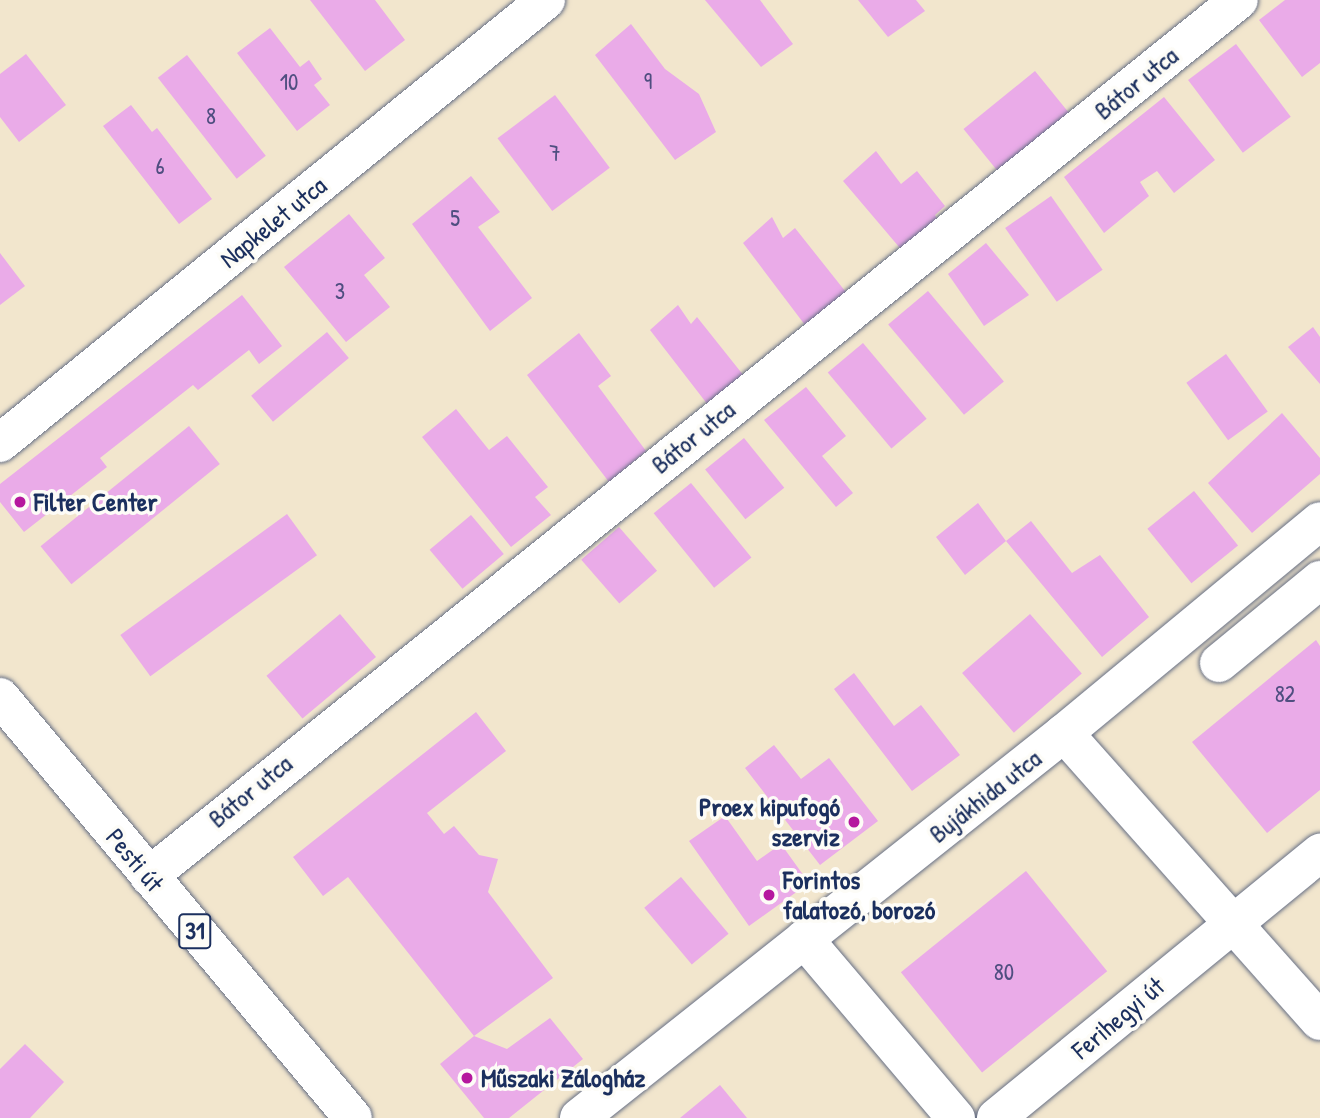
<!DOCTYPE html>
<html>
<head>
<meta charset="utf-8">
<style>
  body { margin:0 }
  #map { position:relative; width:1320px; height:1118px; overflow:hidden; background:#f2e6cd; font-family:"Patrick Hand",sans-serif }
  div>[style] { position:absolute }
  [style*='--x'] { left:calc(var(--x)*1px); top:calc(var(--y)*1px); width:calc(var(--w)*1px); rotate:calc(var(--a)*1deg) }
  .building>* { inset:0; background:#eaabe8; transform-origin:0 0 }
  .roads { filter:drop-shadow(0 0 2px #666f85) drop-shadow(0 0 2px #666f85) }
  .minor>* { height:38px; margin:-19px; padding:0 19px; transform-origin:19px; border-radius:19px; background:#fff }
  .primary>* { height:38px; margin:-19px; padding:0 19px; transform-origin:19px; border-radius:19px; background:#fff }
  .dots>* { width:19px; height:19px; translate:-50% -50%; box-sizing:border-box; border:4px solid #fdfcf7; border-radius:50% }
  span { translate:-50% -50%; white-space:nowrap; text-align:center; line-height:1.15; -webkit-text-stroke:7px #fdfcf7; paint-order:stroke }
  .number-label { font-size:23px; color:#4f4e80 }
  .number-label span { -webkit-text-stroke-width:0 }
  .shield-label span { padding:2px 5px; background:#fdfcf7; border:2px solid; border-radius:5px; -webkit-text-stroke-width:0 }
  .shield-label { font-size:24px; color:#1b2f5e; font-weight:700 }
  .street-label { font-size:26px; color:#1b2f5e }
  .poi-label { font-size:26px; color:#1b2f5e; font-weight:700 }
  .left { translate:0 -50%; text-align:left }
  .right { translate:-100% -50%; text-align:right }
</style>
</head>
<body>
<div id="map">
  <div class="building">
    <div style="clip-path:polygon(310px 0,375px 0,405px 40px,365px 71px)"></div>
    <div style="clip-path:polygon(705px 0,760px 0,793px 44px,761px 67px)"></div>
    <div style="clip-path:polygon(858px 0,916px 0,925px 11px,888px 37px)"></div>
    <div style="clip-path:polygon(1285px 0,1320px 0,1320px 63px,1302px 77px,1259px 20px)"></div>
    <div style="clip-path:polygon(631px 24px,665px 69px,699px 94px,716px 132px,675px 160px,595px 55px)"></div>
    <div style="clip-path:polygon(270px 28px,300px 67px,309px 60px,322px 79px,314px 85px,330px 105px,297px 131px,237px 53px)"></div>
    <div style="left:1236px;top:44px;width:91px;height:60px;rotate:53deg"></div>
    <div style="clip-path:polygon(26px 54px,66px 105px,19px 142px,0 117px,0 74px)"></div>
    <div style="left:187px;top:55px;width:128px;height:37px;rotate:52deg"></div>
    <div style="left:1035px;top:71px;width:58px;height:92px;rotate:51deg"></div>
    <div style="left:555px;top:95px;width:91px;height:72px;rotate:53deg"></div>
    <div style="clip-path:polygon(1164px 97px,1215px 160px,1174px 193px,1157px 171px,1140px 182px,1149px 196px,1104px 233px,1064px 177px)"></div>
    <div style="clip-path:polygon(131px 105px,152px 132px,157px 128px,212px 199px,179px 224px,103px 126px)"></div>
    <div style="clip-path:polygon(876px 151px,901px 184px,917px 171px,945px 206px,935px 215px,939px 224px,905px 254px,843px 181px)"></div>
    <div style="clip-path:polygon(471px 176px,500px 212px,478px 227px,532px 298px,490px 331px,412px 224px)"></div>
    <div style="left:1051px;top:196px;width:90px;height:56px;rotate:55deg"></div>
    <div style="clip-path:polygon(349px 214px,385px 258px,364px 275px,390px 307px,346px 342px,284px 267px)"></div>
    <div style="clip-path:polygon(772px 217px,783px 238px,795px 228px,849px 296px,808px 329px,743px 243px)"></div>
    <div style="clip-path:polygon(986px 243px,1029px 295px,984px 326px,948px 274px)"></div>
    <div style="clip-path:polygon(0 253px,25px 286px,0 305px)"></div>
    <div style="left:928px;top:291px;width:118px;height:52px;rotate:50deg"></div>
    <div style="clip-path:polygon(242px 295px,282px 346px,259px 364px,249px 350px,198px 390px,193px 385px,100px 458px,107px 467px,24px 532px,0 502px,0 484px)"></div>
    <div style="clip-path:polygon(678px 305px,691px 324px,697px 317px,744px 376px,708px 405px,650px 330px)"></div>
    <div style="clip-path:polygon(1313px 327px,1320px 337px,1320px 384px,1288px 347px)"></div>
    <div style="left:327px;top:332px;width:34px;height:99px;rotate:50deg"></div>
    <div style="clip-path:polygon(579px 333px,611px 376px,598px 386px,646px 451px,609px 482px,527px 375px)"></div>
    <div style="left:863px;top:343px;width:99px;height:46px;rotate:50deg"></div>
    <div style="left:1226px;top:354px;width:71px;height:49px;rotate:54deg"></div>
    <div style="clip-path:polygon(806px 387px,846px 436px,822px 456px,853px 493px,836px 507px,764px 420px)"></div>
    <div style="clip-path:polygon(456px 409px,489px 450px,507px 436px,548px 487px,535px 497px,551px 515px,511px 547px,422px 437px)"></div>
    <div style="clip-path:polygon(1282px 413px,1320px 458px,1320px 474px,1252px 533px,1208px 483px)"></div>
    <div style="left:189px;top:426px;width:49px;height:191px;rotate:51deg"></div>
    <div style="left:744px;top:438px;width:64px;height:50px;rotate:51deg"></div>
    <div style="left:691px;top:483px;width:96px;height:48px;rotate:51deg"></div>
    <div style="left:1194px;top:491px;width:70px;height:60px;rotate:51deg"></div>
    <div style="clip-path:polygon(978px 503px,1006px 541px,1031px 521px,1072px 573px,1100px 555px,1149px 617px,1102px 657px,1006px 541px,965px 575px,936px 537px)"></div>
    <div style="left:287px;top:514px;width:51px;height:206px;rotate:54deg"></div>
    <div style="left:471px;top:515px;width:51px;height:54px;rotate:50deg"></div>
    <div style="left:619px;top:527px;width:58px;height:50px;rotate:49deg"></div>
    <div style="left:340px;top:614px;width:56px;height:96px;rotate:50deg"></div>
    <div style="left:1030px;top:614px;width:79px;height:90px;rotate:49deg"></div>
    <div style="clip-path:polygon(1316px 640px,1320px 646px,1320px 790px,1267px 833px,1192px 742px)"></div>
    <div style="clip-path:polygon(854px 673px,894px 726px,921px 705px,960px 755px,912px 791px,834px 689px)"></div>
    <div style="clip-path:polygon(476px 712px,506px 751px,427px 813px,444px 834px,454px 826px,479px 855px,498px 859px,488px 892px,553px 978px,474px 1036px,348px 877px,323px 896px,293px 857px)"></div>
    <div style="clip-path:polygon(774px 745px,801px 779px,829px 758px,878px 821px,820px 865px,745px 768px)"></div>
    <div style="clip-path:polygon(725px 816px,757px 861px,781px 844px,809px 883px,749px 926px,689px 841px)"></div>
    <div style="left:1026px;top:871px;width:129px;height:161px;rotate:51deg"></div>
    <div style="left:681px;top:877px;width:74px;height:48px;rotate:50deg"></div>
    <div style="clip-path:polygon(550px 1018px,583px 1059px,509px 1118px,484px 1118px,440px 1064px,474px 1036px,507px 1049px)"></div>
    <div style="clip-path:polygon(25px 1044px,64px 1082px,30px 1118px,0 1118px,0 1069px)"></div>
    <div style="clip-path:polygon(720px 1085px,747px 1118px,680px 1118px)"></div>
  </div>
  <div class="roads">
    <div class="minor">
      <div style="--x:0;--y:443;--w:703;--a:-39.05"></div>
      <div style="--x:1219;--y:663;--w:131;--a:-39.4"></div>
      <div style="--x:1064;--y:733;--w:385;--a:48.4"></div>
      <div style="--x:149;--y:876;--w:1398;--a:-38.79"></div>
      <div style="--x:804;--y:939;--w:235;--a:49.7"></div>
      <div style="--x:579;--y:1118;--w:619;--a:-38.44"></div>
      <div style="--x:1064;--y:733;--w:332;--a:-39.6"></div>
      <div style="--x:996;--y:1118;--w:419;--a:-39.3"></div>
    </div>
    <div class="primary">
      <div style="--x:0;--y:697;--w:549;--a:50.02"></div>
    </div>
  </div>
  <div class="dots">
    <div style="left:20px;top:502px;background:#b5179e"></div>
    <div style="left:854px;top:822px;background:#b5179e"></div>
    <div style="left:769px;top:895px;background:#b5179e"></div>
    <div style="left:467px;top:1078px;background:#b5179e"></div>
  </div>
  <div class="number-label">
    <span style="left:648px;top:81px">9</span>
    <span style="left:289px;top:82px">10</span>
    <span style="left:211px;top:116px">8</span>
    <span style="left:555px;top:153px">7</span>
    <span style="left:160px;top:166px">6</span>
    <span style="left:455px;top:218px">5</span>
    <span style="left:340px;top:291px">3</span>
    <span style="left:1285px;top:694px">82</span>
    <span style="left:1004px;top:972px">80</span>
  </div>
  <div class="shield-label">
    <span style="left:195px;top:931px">31</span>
  </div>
  <div class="street-label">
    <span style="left:1136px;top:83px;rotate:-39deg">Bátor utca</span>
    <span style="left:273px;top:222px;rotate:-39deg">Napkelet utca</span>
    <span style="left:693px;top:437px;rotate:-39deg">Bátor utca</span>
    <span style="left:250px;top:791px;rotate:-39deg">Bátor utca</span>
    <span style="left:985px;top:796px;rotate:-38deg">Bujákhida utca</span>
    <span style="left:135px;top:860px;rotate:50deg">Pesti út</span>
    <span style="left:1118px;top:1018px;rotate:-40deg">Ferihegyi út</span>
  </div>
  <div class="poi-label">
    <span class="left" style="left:34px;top:502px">Filter Center</span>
    <span class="right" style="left:840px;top:822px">Proex kipufogó<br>szerviz</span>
    <span class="left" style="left:783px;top:895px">Forintos<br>falatozó, borozó</span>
    <span class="left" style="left:481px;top:1078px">Műszaki Zálogház</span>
  </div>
</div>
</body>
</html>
